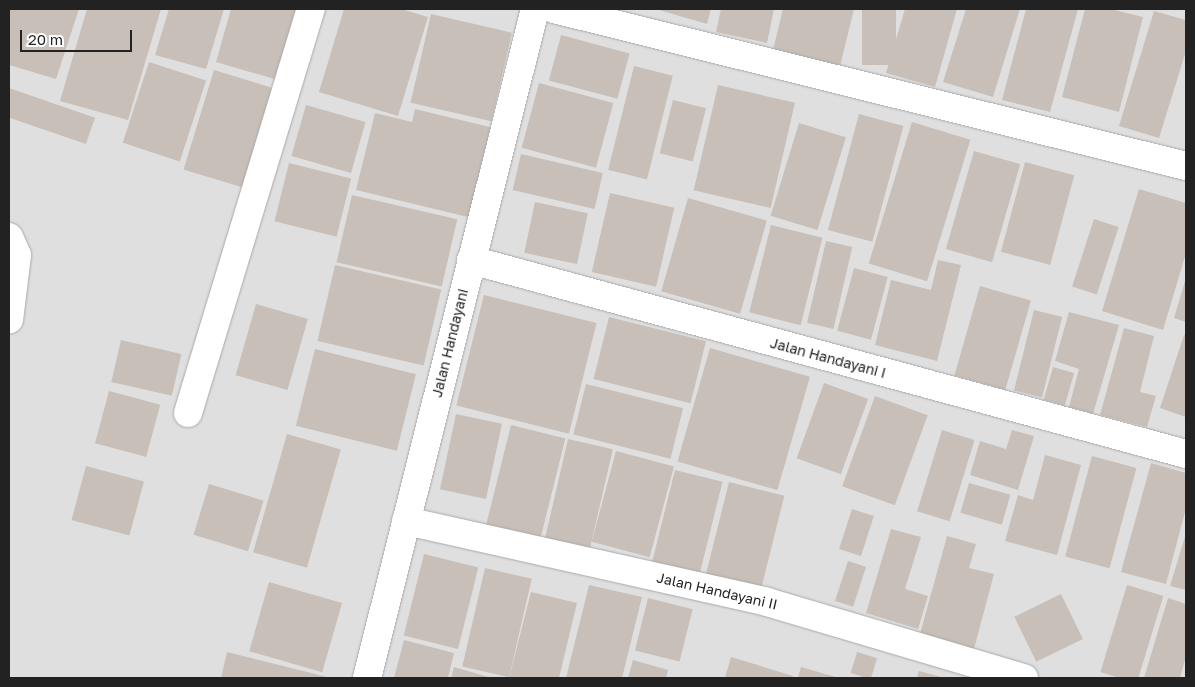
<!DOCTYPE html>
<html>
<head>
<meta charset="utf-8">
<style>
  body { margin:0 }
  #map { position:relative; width:1195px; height:687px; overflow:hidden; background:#f2efe9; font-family:"Golos Text",sans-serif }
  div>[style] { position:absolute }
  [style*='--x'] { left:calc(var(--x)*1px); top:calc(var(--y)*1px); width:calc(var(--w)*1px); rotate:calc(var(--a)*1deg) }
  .residential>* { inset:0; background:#e0dfdf; transform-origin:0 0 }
  .building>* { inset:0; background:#c7bfb8; transform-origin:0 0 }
  .roads { filter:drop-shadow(0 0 1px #a9a9a9) drop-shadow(0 0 1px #a9a9a9) }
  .street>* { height:28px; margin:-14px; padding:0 14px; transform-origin:14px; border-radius:14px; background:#fff }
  span { translate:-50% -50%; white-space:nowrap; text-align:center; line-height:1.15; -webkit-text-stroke:4px #fff; paint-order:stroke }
  .street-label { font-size:14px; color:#222 }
  .frame { position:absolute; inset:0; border:10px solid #222; pointer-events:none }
  .scale { position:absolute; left:20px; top:30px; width:112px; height:22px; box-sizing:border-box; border:2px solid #222; border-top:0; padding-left:6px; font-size:15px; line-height:18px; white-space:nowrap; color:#222; -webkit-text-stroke:4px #fff; paint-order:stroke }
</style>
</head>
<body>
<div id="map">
  <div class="residential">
    <div style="left:9px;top:9px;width:1177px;height:669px"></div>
  </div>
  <div class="building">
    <div style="clip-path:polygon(9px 9px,79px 9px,56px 79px,9px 65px)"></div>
    <div style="clip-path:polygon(87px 9px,161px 9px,128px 120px,60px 101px)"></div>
    <div style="clip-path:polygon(169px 9px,224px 9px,206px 69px,155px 55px)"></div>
    <div style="clip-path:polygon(231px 9px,301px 9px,281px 81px,216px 62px)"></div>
    <div style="clip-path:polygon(344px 9px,401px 9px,428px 17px,398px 116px,319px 92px)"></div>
    <div style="clip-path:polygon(656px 9px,711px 9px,707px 24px)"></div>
    <div style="clip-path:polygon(721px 9px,774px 9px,767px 43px,716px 32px)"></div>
    <div style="clip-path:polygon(783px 9px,854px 9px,840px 66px,773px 50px)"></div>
    <div style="left:862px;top:9px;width:34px;height:56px"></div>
    <div style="clip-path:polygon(905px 9px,957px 9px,935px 87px,886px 73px)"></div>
    <div style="clip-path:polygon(966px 9px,1020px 9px,993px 97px,943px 82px)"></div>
    <div style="clip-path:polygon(1026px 9px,1078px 9px,1050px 112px,1002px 100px)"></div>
    <div style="clip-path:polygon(1085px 9px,1110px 9px,1143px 17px,1119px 112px,1062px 97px)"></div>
    <div style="clip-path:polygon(1154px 11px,1186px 20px,1186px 51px,1159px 138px,1119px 126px)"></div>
    <div style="left:431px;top:14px;width:83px;height:91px;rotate:13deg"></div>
    <div style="left:561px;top:35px;width:71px;height:47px;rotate:15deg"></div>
    <div style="left:149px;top:62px;width:60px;height:85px;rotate:18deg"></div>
    <div style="left:634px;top:66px;width:40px;height:107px;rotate:14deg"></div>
    <div style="left:214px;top:70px;width:62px;height:104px;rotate:17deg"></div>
    <div style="left:539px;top:83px;width:77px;height:67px;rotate:15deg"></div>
    <div style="left:718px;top:85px;width:79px;height:108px;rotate:13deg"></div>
    <div style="left:9px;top:88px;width:91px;height:28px;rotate:19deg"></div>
    <div style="left:673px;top:100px;width:34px;height:55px;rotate:14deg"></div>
    <div style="left:306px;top:105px;width:62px;height:53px;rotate:16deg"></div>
    <div style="clip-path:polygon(415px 109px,494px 128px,472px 218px,356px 190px,375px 113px,412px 122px)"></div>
    <div style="left:859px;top:114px;width:46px;height:120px;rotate:15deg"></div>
    <div style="left:912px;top:122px;width:61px;height:148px;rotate:17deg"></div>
    <div style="left:799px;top:123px;width:49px;height:97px;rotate:17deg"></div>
    <div style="left:974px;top:151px;width:48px;height:102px;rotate:16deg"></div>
    <div style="left:521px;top:154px;width:84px;height:37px;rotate:13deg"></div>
    <div style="left:1025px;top:162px;width:51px;height:93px;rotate:15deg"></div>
    <div style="left:289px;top:163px;width:64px;height:60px;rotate:14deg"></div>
    <div style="clip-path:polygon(1139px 189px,1186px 203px,1186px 253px,1163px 330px,1102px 311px)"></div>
    <div style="left:610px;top:193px;width:66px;height:81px;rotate:13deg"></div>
    <div style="left:352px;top:195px;width:108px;height:69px;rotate:13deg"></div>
    <div style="left:688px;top:198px;width:82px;height:97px;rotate:16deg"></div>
    <div style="left:535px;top:202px;width:54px;height:52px;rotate:12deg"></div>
    <div style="left:1094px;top:219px;width:26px;height:71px;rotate:18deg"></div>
    <div style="left:771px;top:225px;width:53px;height:90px;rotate:14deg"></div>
    <div style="left:826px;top:241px;width:27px;height:84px;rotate:13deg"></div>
    <div style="clip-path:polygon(938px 260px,961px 265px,937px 361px,875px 345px,891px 280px,931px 290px)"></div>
    <div style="left:335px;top:265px;width:109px;height:78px;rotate:13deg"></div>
    <div style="left:854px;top:268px;width:35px;height:65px;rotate:15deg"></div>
    <div style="clip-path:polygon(1186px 278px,1186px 322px,1174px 318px)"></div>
    <div style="left:980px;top:286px;width:53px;height:93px;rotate:16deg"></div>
    <div style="left:484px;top:295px;width:116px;height:114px;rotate:14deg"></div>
    <div style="left:256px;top:304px;width:54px;height:74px;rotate:16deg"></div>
    <div style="left:1034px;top:310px;width:29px;height:83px;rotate:14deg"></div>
    <div style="clip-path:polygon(1069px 312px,1119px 325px,1093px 414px,1069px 407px,1079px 369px,1055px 361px)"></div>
    <div style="left:609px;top:317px;width:100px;height:64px;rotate:14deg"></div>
    <div style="clip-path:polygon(1124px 328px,1154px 336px,1140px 392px,1156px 396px,1147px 427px,1100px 415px)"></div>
    <div style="clip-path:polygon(1184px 335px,1186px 336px,1186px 417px,1160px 408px)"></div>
    <div style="left:121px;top:340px;width:62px;height:43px;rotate:13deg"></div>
    <div style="left:710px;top:348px;width:104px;height:118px;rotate:16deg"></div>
    <div style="left:315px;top:349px;width:104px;height:79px;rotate:14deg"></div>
    <div style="left:1053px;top:367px;width:22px;height:34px;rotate:16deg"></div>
    <div style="left:824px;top:383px;width:47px;height:80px;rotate:20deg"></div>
    <div style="left:586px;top:384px;width:100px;height:52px;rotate:14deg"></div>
    <div style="left:109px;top:391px;width:53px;height:54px;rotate:15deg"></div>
    <div style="left:875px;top:396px;width:56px;height:96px;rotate:20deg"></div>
    <div style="left:456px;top:414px;width:47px;height:77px;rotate:12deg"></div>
    <div style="left:511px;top:425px;width:56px;height:105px;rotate:14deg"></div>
    <div style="left:942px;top:430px;width:34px;height:85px;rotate:17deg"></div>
    <div style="clip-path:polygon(1012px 430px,1034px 436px,1018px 490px,970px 475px,980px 441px,1006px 449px)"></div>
    <div style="left:287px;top:434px;width:56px;height:123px;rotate:16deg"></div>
    <div style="left:568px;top:439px;width:46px;height:104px;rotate:13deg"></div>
    <div style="left:616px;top:451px;width:60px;height:94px;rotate:15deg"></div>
    <div style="clip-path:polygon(1045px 455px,1081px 465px,1057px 555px,1005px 541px,1018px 495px,1033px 500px)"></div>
    <div style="left:1092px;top:456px;width:46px;height:104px;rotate:15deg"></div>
    <div style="clip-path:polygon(1151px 463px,1186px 473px,1186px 508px,1166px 584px,1121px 572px)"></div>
    <div style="left:86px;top:466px;width:60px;height:56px;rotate:15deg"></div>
    <div style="left:675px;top:470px;width:49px;height:95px;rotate:14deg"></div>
    <div style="left:729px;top:482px;width:57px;height:97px;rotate:14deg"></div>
    <div style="left:969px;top:483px;width:43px;height:31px;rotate:16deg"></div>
    <div style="left:209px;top:484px;width:57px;height:53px;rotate:17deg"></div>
    <div style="left:852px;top:509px;width:23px;height:42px;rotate:18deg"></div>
    <div style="clip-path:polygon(891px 529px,921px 537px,905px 589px,928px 596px,918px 629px,866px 613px)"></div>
    <div style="clip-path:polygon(1186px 533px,1186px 590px,1170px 586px)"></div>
    <div style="clip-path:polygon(947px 536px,976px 544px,969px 568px,994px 574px,974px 649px,920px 634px)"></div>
    <div style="left:424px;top:554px;width:56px;height:84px;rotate:14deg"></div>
    <div style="left:848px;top:561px;width:19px;height:42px;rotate:18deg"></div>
    <div style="left:485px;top:568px;width:48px;height:101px;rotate:13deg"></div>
    <div style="left:269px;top:582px;width:76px;height:72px;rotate:16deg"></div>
    <div style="clip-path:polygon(589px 585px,642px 597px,622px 678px,566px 678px)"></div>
    <div style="left:1127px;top:585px;width:38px;height:91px;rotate:17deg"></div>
    <div style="clip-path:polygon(531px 592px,577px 603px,559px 678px,509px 678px)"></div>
    <div style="left:1061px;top:594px;width:50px;height:52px;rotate:64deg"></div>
    <div style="left:648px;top:598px;width:46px;height:54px;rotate:14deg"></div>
    <div style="clip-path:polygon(1168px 598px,1186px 604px,1186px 656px,1180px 678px,1144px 678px)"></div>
    <div style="clip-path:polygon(404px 640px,454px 653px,448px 678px,394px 678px)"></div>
    <div style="clip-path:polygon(227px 652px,331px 678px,221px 678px)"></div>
    <div style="left:857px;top:652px;width:21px;height:22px;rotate:17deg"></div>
    <div style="clip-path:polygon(731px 657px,793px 676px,792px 678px,725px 678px)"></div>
    <div style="clip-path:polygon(633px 660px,668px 670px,666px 678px,628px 678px)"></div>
    <div style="clip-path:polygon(454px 667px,492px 678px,451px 678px)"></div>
    <div style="clip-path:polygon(801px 667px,839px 678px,798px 678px)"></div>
    <div style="clip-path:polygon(919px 671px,945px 678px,917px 678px)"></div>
  </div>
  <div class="roads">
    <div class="street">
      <div style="--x:554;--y:9;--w:651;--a:13.95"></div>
      <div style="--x:9;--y:237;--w:20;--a:66"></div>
      <div style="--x:17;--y:255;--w:65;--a:97"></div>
      <div style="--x:471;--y:260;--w:741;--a:15.18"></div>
      <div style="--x:188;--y:413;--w:422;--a:-73.1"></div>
      <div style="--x:406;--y:521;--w:370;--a:12.6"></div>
      <div style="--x:767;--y:602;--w:268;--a:16.5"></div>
      <div style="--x:367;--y:678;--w:690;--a:-75.9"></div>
    </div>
  </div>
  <div class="street-label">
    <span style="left:450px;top:343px;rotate:-76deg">Jalan Handayani</span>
    <span style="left:828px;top:358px;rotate:15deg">Jalan Handayani I</span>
    <span style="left:717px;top:591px;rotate:13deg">Jalan Handayani II</span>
  </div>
  <div class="frame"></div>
  <div class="scale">20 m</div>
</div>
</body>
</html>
